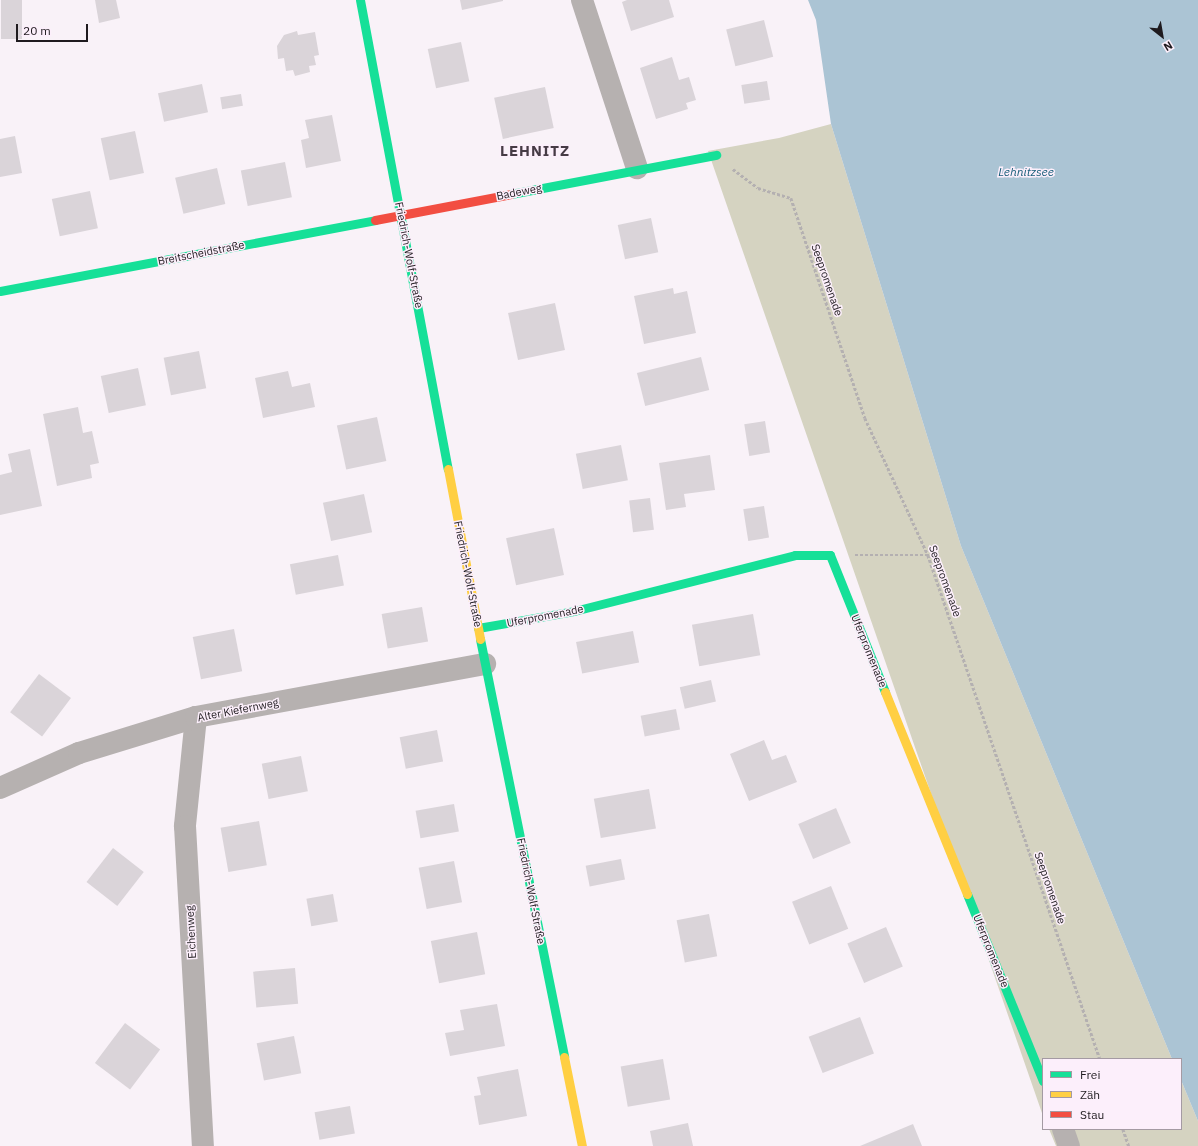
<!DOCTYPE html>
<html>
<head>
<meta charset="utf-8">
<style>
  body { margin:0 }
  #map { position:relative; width:1198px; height:1146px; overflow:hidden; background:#f9f2f8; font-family:"IBM Plex Sans",sans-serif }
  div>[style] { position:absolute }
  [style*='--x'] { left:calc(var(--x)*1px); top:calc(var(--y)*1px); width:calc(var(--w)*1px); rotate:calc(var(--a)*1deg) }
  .forest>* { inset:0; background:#d5d3c1 }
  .water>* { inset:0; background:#abc4d4 }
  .building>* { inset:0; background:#dad4d9; transform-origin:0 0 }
  .path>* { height:2.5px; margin-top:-1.25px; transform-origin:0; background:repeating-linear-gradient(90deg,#b4b0b1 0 3px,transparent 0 5px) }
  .street>* { height:22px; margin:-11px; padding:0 11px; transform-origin:11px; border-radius:11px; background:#b6b1b0 }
  .fast>* { height:9px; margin:-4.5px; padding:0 4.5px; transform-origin:4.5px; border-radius:4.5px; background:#16e098 }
  .slow>* { height:9px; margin:-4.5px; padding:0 4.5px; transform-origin:4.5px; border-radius:4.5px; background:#ffcf43 }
  .jam>* { height:9px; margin:-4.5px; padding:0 4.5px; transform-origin:4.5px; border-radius:4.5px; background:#f24e42 }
  span { translate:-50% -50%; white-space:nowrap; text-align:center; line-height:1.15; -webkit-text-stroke:3px #fceffb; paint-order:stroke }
  .street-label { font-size:11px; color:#1f1b1f }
  .water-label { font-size:12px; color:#155c78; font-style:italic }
  .district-label { font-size:15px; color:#463b45; font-weight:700; letter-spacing:1px }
  .legend { position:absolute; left:1042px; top:1058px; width:140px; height:72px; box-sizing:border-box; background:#fceffb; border:1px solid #a49aa3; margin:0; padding:5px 7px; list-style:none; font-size:12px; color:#1f1b1f }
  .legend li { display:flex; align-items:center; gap:8px; height:20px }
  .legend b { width:20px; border:1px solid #a49aa3 }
  .north { position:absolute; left:1142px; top:16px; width:40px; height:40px; -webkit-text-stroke:3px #fceffb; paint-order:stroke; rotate:149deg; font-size:11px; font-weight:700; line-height:16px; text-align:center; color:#1f1b1f }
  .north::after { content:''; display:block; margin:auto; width:14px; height:18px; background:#1f1b1f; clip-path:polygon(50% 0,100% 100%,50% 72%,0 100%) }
  .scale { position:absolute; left:16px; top:24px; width:72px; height:18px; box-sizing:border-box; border:2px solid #1f1b1f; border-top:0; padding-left:5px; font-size:12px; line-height:14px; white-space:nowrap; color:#1f1b1f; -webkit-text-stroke:3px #fceffb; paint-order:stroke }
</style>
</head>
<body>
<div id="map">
  <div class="forest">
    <div style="clip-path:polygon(831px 124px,961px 546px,1172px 1059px,1043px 1059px,1043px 1116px,708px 151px,779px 138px)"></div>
    <div style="clip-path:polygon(1181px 1080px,1198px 1121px,1198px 1146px,1056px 1146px,1049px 1129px,1181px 1129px)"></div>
  </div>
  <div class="water">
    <div style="clip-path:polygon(808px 0,1198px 0,1198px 1121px,1181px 1080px,1181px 1059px,1172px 1059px,961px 546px,831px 124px,816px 20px)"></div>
  </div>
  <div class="building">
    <div style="left:1px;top:0;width:21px;height:39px"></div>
    <div style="clip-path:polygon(95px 0,116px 0,120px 18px,99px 23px)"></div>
    <div style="clip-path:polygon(460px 0,503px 0,503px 1px,462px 10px)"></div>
    <div style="clip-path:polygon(627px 0,669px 0,674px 17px,631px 31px,622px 2px)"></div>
    <div style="left:764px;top:20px;width:38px;height:39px;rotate:76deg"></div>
    <div style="clip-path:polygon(297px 31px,298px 35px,315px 32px,319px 55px,314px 56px,316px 65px,309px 66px,310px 72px,295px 76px,293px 70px,286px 71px,284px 58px,278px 59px,277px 46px,284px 35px)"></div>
    <div style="left:461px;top:42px;width:40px;height:34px;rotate:78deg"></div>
    <div style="clip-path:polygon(672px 57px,679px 80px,689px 77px,696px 100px,686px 103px,688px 109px,656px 119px,640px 68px)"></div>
    <div style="left:767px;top:81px;width:19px;height:26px;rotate:81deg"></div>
    <div style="left:202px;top:84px;width:29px;height:45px;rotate:78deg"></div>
    <div style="left:545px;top:87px;width:42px;height:52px;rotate:78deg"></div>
    <div style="left:241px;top:94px;width:12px;height:21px;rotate:81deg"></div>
    <div style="clip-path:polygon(332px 115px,341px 161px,306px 168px,301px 140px,309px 138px,305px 120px)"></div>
    <div style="left:135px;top:131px;width:43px;height:35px;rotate:78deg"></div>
    <div style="clip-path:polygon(15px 136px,22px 173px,0 177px,0 139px)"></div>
    <div style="left:285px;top:162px;width:36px;height:45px;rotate:79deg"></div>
    <div style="left:217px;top:168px;width:37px;height:43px;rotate:77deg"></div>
    <div style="left:90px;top:191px;width:38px;height:39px;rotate:78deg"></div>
    <div style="left:651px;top:218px;width:35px;height:34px;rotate:78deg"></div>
    <div style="clip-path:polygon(673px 288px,674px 294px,687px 291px,696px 333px,644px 344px,634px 296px)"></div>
    <div style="left:555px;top:303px;width:48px;height:48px;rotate:78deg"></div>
    <div style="left:199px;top:351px;width:38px;height:36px;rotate:79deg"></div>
    <div style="left:701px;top:357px;width:34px;height:66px;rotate:76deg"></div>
    <div style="left:138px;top:368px;width:38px;height:38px;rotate:78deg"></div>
    <div style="clip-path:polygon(288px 371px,292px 387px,310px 383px,315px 407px,263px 418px,255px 378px)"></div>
    <div style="clip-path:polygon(78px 407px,83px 433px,92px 431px,99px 463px,90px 465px,92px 478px,57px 486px,43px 414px)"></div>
    <div style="left:377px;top:417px;width:45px;height:41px;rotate:78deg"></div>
    <div style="left:765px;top:421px;width:32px;height:21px;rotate:81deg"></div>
    <div style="left:621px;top:445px;width:36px;height:46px;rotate:79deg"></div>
    <div style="clip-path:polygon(30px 449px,42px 506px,0 515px,0 475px,12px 472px,8px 454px)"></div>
    <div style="clip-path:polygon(710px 455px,715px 490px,684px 494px,686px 507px,666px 510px,659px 463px)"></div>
    <div style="left:364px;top:494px;width:39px;height:42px;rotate:78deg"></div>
    <div style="left:650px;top:498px;width:32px;height:21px;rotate:83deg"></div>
    <div style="left:764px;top:506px;width:32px;height:21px;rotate:81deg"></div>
    <div style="left:554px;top:528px;width:48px;height:49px;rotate:78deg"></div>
    <div style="left:338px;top:555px;width:31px;height:49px;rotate:79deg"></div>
    <div style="left:422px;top:607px;width:35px;height:41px;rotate:80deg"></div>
    <div style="left:753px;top:614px;width:42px;height:62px;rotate:80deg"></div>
    <div style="left:234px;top:629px;width:43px;height:42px;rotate:79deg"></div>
    <div style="left:633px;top:631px;width:32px;height:58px;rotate:79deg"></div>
    <div style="left:39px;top:674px;width:40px;height:48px;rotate:37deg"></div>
    <div style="left:711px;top:680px;width:22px;height:32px;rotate:77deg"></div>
    <div style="left:676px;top:709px;width:21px;height:36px;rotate:79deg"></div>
    <div style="left:437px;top:730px;width:32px;height:38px;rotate:79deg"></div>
    <div style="clip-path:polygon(764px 740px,772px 760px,786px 755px,797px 782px,749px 801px,730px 754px)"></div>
    <div style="left:301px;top:756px;width:36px;height:40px;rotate:79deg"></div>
    <div style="left:649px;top:789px;width:40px;height:56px;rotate:80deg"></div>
    <div style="left:454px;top:804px;width:28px;height:39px;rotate:80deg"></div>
    <div style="left:836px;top:808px;width:38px;height:41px;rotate:67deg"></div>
    <div style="left:259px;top:821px;width:45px;height:39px;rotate:80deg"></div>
    <div style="left:113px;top:848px;width:39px;height:43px;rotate:38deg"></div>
    <div style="left:621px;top:859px;width:21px;height:36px;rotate:79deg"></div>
    <div style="left:454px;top:861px;width:42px;height:36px;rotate:79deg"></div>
    <div style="left:831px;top:886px;width:46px;height:42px;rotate:68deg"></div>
    <div style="left:333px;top:894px;width:28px;height:27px;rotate:80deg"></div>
    <div style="left:709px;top:914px;width:43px;height:33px;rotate:79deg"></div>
    <div style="left:886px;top:927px;width:43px;height:42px;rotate:67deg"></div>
    <div style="left:477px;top:932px;width:43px;height:47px;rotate:79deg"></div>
    <div style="left:295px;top:968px;width:36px;height:42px;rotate:85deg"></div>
    <div style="clip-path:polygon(497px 1004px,505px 1046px,450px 1056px,445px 1033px,464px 1030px,460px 1010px)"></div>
    <div style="left:860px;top:1017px;width:39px;height:55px;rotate:69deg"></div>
    <div style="left:125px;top:1023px;width:44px;height:50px;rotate:37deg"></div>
    <div style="left:294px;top:1036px;width:38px;height:38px;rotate:79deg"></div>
    <div style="left:663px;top:1059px;width:41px;height:43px;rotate:80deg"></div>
    <div style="clip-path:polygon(518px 1069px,527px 1116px,479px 1125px,474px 1096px,481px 1095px,477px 1077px)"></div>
    <div style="left:350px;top:1106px;width:28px;height:36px;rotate:80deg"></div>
    <div style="clip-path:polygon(688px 1123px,693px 1146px,653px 1146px,650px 1131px)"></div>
    <div style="clip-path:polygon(913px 1124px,922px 1146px,860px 1146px)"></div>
  </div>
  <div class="path">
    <div style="--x:733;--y:169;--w:31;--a:37"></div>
    <div style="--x:758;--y:188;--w:34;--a:17"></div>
    <div style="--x:791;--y:198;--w:232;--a:71.4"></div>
    <div style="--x:865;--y:418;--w:151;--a:65.3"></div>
    <div style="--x:928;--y:555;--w:533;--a:71.16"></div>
    <div style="--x:855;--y:555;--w:73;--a:0"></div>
    <div style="--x:1123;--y:1129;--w:18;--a:71"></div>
  </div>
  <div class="street">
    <div style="--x:582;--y:0;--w:177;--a:71.9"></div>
    <div style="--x:196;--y:717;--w:110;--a:95.8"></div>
    <div style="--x:185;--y:826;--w:321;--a:86.8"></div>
    <div style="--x:0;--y:788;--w:86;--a:-23.9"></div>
    <div style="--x:79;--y:753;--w:122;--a:-17.1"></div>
    <div style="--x:196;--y:717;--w:294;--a:-10.4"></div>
    <div style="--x:1063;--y:1129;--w:18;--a:71"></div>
  </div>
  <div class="fast">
    <div style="--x:360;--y:0;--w:477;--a:79.4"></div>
    <div style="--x:511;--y:194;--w:209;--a:-10.8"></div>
    <div style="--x:0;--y:291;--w:382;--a:-10.7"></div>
    <div style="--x:478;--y:628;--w:97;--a:-10"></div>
    <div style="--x:574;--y:611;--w:228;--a:-14.2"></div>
    <div style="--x:795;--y:555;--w:35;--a:0"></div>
    <div style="--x:830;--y:555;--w:148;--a:68.1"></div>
    <div style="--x:480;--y:639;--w:426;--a:78.6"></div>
    <div style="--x:967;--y:894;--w:202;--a:67.9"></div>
  </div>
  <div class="slow">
    <div style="--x:448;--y:469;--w:173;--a:79.3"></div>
    <div style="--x:885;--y:692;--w:218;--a:67.9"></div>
    <div style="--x:564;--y:1057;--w:91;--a:78.6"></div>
  </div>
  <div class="jam">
    <div style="--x:375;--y:220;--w:138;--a:-10.8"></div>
  </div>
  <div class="street-label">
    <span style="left:519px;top:192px;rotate:-11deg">Badeweg</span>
    <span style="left:201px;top:253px;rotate:-11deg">Breitscheidstraße</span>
    <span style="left:409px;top:255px;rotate:79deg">Friedrich-Wolf-Straße</span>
    <span style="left:827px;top:280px;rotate:71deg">Seepromenade</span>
    <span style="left:468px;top:574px;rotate:79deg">Friedrich-Wolf-Straße</span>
    <span style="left:945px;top:581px;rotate:70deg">Seepromenade</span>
    <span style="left:545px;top:616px;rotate:-11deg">Uferpromenade</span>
    <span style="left:869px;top:651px;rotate:68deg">Uferpromenade</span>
    <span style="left:238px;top:710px;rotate:-11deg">Alter Kiefernweg</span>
    <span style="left:1050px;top:888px;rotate:71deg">Seepromenade</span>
    <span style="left:531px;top:891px;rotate:79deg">Friedrich-Wolf-Straße</span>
    <span style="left:191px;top:932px;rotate:-93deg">Eichenweg</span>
    <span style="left:991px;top:951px;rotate:68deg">Uferpromenade</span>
  </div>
  <div class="water-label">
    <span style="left:1026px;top:172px">Lehnitzsee</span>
  </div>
  <div class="district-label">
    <span style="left:535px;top:151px">LEHNITZ</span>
  </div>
  <ul class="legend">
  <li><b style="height:5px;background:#16e098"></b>Frei</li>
  <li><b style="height:5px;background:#ffcf43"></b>Zäh</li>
  <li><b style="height:5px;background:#f24e42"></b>Stau</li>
  </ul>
  <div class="north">N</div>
  <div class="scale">20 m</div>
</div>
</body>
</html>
